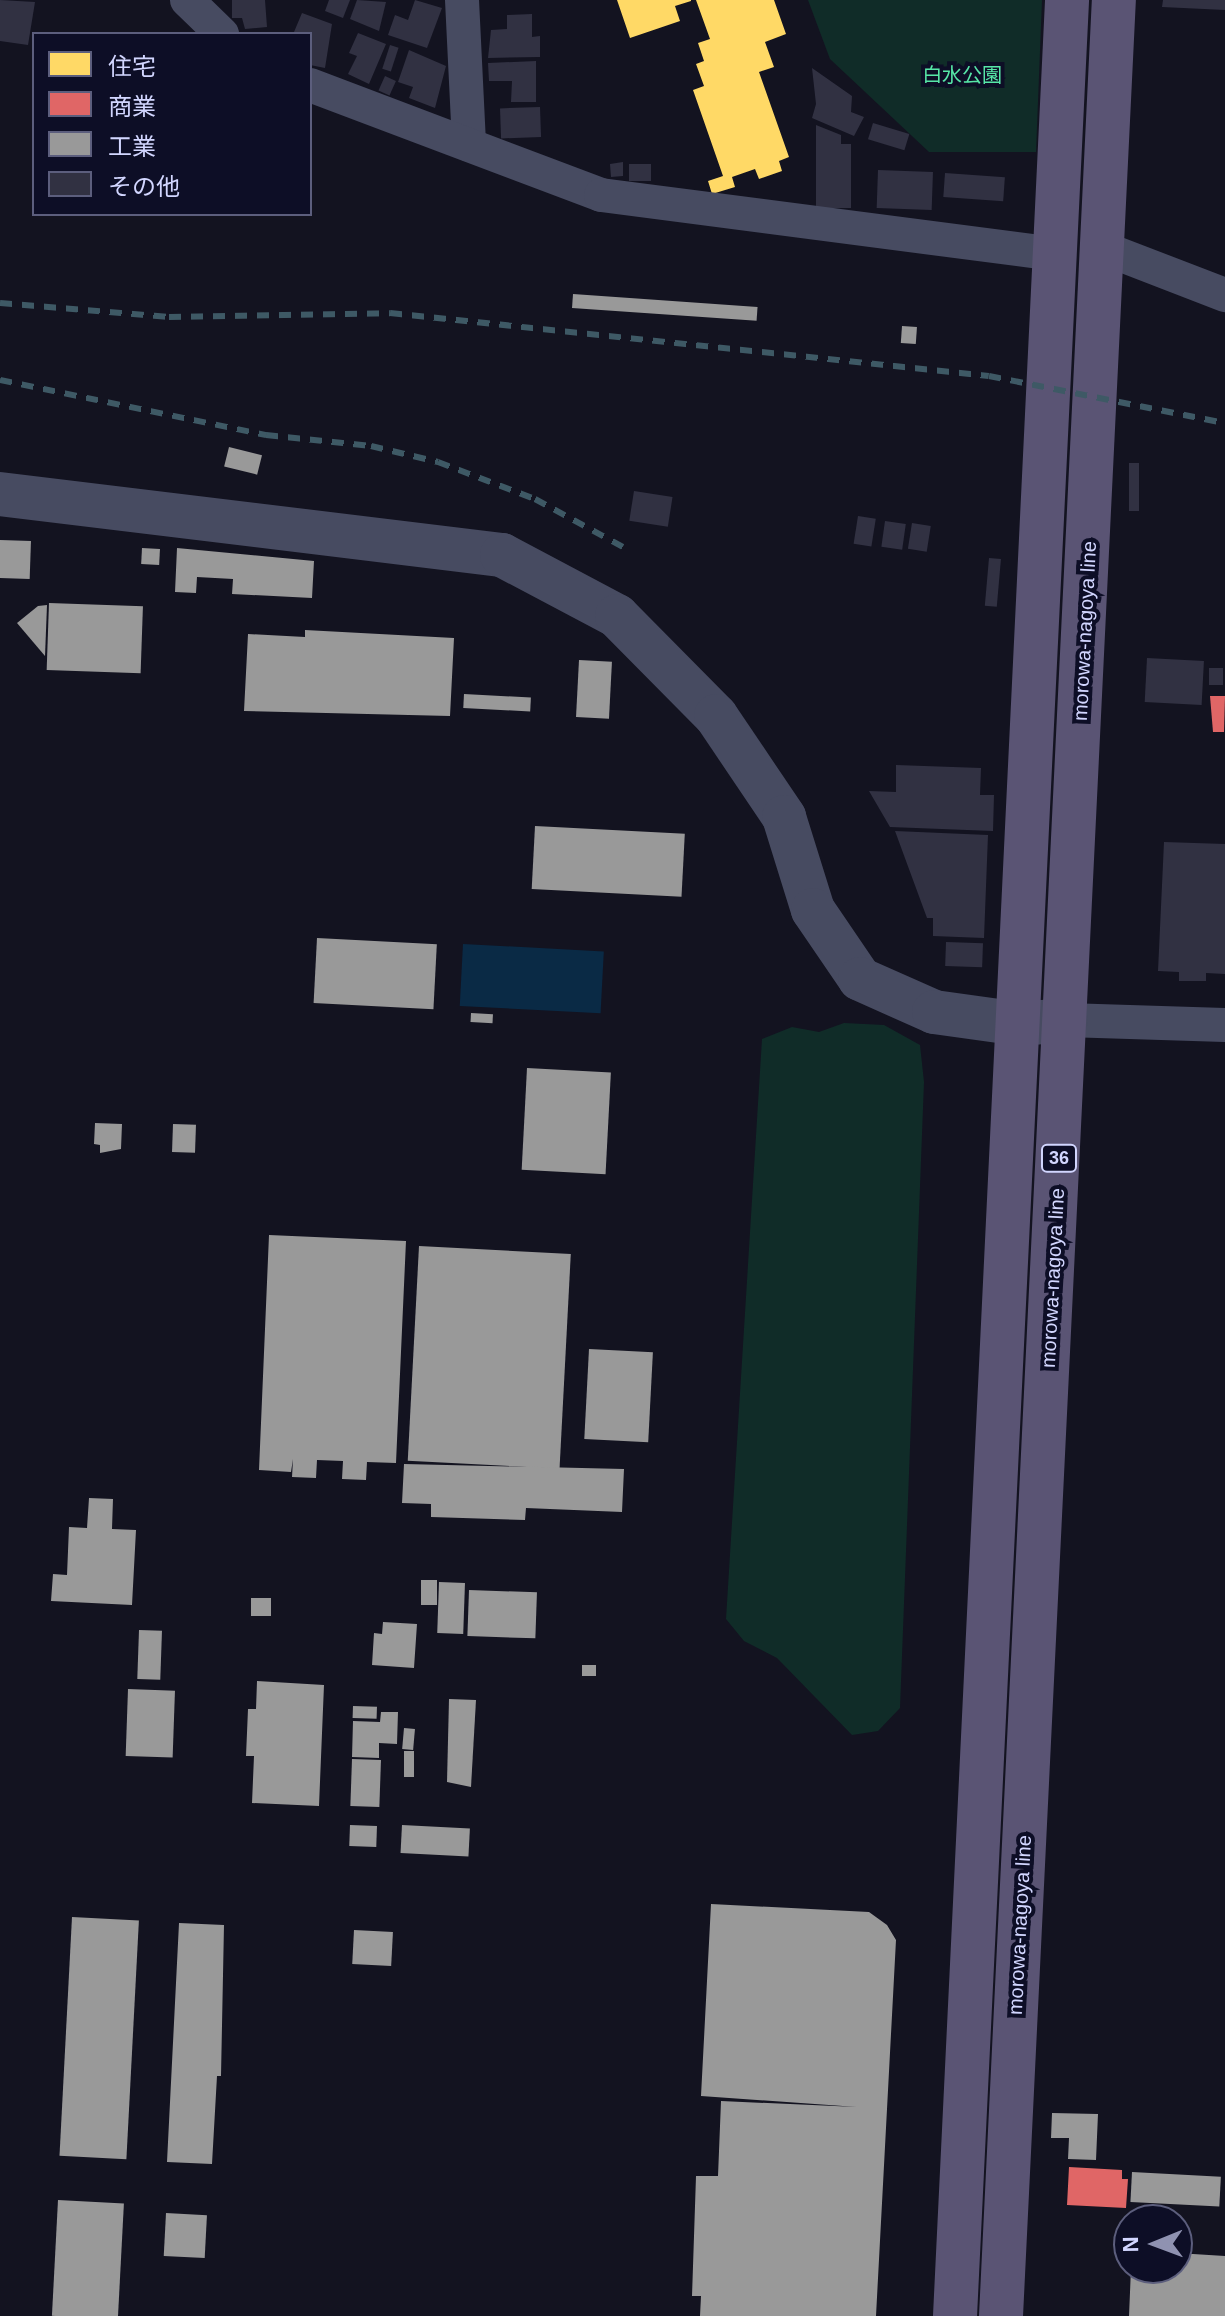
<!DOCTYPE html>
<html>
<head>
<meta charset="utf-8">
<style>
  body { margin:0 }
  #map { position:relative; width:1225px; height:2316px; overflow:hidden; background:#131320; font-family:Helvetica,"Noto Sans JP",sans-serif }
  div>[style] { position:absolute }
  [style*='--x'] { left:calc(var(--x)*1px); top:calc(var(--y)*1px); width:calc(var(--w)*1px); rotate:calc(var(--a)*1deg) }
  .green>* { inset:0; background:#102c28 }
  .water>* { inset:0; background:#0a2a45; transform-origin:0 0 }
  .homes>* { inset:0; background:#ffd966 }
  .shops>* { inset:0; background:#e06666 }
  .industry>* { inset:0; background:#999; transform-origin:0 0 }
  .building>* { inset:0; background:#313142; transform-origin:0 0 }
  .minor>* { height:34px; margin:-17px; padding:0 17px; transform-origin:17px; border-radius:17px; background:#474b61 }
  .tertiary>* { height:44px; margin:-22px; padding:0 22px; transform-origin:22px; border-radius:22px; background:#474b61 }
  .primary>* { height:44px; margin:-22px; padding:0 22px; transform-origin:22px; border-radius:22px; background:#5a5474 }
  .rail>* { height:6px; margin-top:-3px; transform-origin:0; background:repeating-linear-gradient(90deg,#3e5965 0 12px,transparent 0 22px) }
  span { translate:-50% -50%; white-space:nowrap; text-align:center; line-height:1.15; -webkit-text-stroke:8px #0d0e26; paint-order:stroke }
  .shield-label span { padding:2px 6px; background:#0d0e26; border:2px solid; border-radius:6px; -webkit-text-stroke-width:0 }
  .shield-label { font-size:18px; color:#d2d6ff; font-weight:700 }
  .park-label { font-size:20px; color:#57e6a7 }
  .street-label { font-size:20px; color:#d2d6ff }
  .legend { position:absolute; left:32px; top:32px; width:280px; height:184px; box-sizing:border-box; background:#0d0e26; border:2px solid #5c5e7d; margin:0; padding:10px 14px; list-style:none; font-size:24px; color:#d2d6ff }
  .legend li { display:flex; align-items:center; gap:16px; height:40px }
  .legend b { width:40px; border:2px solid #5c5e7d }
  .north { position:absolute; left:1113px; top:2204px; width:80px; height:80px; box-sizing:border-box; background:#0d0e26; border:2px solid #5c5e7d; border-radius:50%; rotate:269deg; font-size:22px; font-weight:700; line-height:32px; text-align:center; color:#d2d6ff }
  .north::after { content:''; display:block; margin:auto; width:28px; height:36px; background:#8f92b1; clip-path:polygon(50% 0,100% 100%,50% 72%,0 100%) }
</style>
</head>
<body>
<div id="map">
  <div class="green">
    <div style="clip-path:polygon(808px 0,1042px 0,1036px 152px,929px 152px,830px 59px)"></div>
    <div style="clip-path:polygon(844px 1023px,884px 1025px,920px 1045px,924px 1082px,900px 1708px,878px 1731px,852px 1735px,777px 1658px,744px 1641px,726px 1619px,762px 1039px,792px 1027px,819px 1032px)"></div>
  </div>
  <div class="water">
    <div style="left:463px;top:944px;width:141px;height:62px;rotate:3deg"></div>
  </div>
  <div class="homes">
    <div style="clip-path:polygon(617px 0,691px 0,691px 1px,675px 6px,680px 21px,630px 38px)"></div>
    <div style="clip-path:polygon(696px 0,774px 0,786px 34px,765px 42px,774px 67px,759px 72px,789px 157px,779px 161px,782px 171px,759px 179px,755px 169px,732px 177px,735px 187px,712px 194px,708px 181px,723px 176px,693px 90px,704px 86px,696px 64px,704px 61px,698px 43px,710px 39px)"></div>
  </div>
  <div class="shops">
    <div style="clip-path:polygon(1210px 696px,1225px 696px,1224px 732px,1213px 732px)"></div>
    <div style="clip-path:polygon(1069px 2167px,1122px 2170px,1122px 2179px,1128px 2179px,1126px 2208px,1067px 2205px)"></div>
  </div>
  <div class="industry">
    <div style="left:573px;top:294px;width:185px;height:14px;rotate:4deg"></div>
    <div style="left:902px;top:326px;width:15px;height:17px;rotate:4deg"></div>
    <div style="left:229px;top:447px;width:34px;height:20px;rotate:14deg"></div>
    <div style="left:0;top:540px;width:31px;height:38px;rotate:2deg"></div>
    <div style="left:142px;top:548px;width:18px;height:16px;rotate:3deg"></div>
    <div style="clip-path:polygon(177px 548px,314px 561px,312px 598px,232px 594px,233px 579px,197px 577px,196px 593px,175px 592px)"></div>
    <div style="left:49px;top:603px;width:94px;height:67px;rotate:2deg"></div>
    <div style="clip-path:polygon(47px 605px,45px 656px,17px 623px,38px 606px)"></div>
    <div style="clip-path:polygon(305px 630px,454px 638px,450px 716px,244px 711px,248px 634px,305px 637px)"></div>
    <div style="left:579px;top:660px;width:33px;height:57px;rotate:3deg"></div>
    <div style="left:464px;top:694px;width:67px;height:14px;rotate:3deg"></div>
    <div style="left:535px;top:826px;width:150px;height:63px;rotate:3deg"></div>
    <div style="left:317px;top:938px;width:120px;height:65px;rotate:3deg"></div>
    <div style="left:471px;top:1013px;width:22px;height:9px;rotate:3deg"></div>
    <div style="left:527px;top:1068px;width:84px;height:102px;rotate:3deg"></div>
    <div style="clip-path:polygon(95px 1123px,122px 1124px,121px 1149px,100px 1153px,100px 1145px,94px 1144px)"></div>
    <div style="left:173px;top:1124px;width:23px;height:28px;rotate:2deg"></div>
    <div style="clip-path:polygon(269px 1235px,406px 1241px,396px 1463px,367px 1462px,366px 1480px,342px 1479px,343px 1461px,317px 1460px,316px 1478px,292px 1477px,293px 1459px,291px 1472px,259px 1470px)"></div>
    <div style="left:419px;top:1246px;width:152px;height:215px;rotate:3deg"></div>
    <div style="left:589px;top:1349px;width:64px;height:90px;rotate:3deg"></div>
    <div style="clip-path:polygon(404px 1464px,624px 1469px,622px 1512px,526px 1508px,525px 1520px,431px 1517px,431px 1504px,402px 1503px)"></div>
    <div style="clip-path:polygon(89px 1498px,113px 1499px,112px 1529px,136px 1530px,132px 1605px,51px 1601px,53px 1574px,67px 1575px,69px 1527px,87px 1528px)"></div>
    <div style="left:421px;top:1580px;width:16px;height:25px"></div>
    <div style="left:439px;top:1582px;width:26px;height:51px;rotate:2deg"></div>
    <div style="left:469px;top:1590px;width:68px;height:46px;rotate:2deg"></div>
    <div style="left:251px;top:1598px;width:20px;height:18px"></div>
    <div style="clip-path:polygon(383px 1622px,417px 1624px,414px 1668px,372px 1665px,374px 1633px,382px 1634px)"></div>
    <div style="left:139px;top:1630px;width:23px;height:49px;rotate:2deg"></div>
    <div style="left:582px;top:1665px;width:14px;height:11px"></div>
    <div style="clip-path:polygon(257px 1681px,324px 1685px,319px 1806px,252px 1803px,254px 1756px,246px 1756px,248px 1709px,256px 1709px)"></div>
    <div style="left:128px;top:1689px;width:47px;height:67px;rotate:2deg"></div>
    <div style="clip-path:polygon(449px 1699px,476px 1700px,471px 1787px,447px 1782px)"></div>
    <div style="left:353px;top:1706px;width:24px;height:12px;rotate:2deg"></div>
    <div style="clip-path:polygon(381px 1712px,398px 1712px,397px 1744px,379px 1743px,379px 1758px,352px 1757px,353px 1721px,380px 1722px)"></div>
    <div style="left:404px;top:1728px;width:11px;height:21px;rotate:5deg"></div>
    <div style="left:404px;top:1751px;width:10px;height:26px"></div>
    <div style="left:352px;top:1759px;width:29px;height:47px;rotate:2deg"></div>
    <div style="left:350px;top:1825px;width:27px;height:21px;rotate:2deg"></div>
    <div style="left:402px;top:1825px;width:68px;height:28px;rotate:3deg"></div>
    <div style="clip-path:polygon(711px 1904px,869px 1912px,887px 1925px,896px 1940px,876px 2316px,700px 2316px,701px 2296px,692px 2296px,696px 2176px,718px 2176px,721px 2101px,857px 2107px,701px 2096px)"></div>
    <div style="left:72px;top:1917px;width:67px;height:239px;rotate:3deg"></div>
    <div style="clip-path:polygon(179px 1923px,224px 1925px,221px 2076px,217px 2076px,212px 2164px,167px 2162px)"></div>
    <div style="left:354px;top:1930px;width:39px;height:34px;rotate:3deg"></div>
    <div style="clip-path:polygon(1052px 2113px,1098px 2114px,1096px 2160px,1068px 2159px,1069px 2138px,1051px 2138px)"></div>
    <div style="left:1132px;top:2172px;width:89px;height:30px;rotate:3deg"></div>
    <div style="left:58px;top:2200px;width:66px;height:116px;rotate:3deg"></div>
    <div style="left:166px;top:2213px;width:41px;height:43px;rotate:3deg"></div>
    <div style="clip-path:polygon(1177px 2253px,1225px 2256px,1225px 2316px,1129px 2316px,1131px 2268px,1177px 2268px)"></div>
  </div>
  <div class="building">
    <div style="clip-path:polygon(0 0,35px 2px,28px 45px,0 41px)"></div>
    <div style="clip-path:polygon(232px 0,265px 0,267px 27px,245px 29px,242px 18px,232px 18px)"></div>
    <div style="clip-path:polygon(329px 0,350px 0,343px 18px,325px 11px)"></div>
    <div style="clip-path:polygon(357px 0,386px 2px,379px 31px,350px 19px)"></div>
    <div style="clip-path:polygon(415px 0,442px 8px,427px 48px,388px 35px,395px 15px,408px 20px)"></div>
    <div style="clip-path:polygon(1163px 0,1225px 0,1225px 10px,1162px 7px)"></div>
    <div style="clip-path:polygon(302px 13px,332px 24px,325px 68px,310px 65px,310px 34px,294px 32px)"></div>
    <div style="clip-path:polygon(532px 14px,532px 37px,540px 36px,540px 57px,488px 58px,491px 30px,507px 29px,507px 15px)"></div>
    <div style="clip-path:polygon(358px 33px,386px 44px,369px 84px,348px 74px,357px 56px,349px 53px)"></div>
    <div style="left:390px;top:45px;width:9px;height:25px;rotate:18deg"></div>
    <div style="clip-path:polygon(409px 50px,446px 66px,435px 108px,409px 98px,413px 87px,398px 82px)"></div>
    <div style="clip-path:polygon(536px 61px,536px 102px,511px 102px,512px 81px,489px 81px,488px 63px)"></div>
    <div style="clip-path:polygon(812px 68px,852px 96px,851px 112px,864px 117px,854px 136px,812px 118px,816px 104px)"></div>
    <div style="left:385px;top:76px;width:12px;height:16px;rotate:24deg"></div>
    <div style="left:540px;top:107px;width:30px;height:40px;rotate:88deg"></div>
    <div style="left:873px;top:123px;width:38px;height:17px;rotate:17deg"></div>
    <div style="clip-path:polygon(816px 125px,841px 135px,841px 144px,851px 144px,851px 208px,816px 208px)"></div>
    <div style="clip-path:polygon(623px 162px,623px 176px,611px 177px,610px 164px)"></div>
    <div style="left:629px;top:164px;width:22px;height:17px"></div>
    <div style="left:878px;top:170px;width:55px;height:38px;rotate:2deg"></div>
    <div style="left:945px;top:173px;width:60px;height:24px;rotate:4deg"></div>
    <div style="left:1129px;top:463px;width:10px;height:48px"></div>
    <div style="left:634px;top:491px;width:39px;height:30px;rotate:9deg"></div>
    <div style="left:858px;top:516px;width:18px;height:28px;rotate:9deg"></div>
    <div style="left:885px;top:521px;width:21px;height:26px;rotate:8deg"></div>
    <div style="left:912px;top:523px;width:19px;height:26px;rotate:9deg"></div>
    <div style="left:989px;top:558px;width:12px;height:48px;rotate:5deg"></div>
    <div style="left:1147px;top:658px;width:57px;height:44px;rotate:3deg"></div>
    <div style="left:1209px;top:668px;width:14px;height:17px"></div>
    <div style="clip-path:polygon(896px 765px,981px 768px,980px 795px,994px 795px,993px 831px,890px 827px,869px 791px,896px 792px)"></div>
    <div style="clip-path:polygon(895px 831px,988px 835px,984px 938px,933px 936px,933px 918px,927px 918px)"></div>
    <div style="clip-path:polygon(1164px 842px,1225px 844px,1225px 974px,1206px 973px,1206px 981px,1179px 981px,1179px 972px,1158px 971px)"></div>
    <div style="left:946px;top:942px;width:37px;height:24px;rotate:2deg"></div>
  </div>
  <div class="minor">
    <div style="--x:187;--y:0;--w:49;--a:44.2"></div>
    <div style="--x:462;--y:0;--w:145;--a:87.2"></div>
    <div style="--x:310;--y:85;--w:311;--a:20.7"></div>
    <div style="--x:601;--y:195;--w:459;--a:7.4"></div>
    <div style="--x:1103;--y:248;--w:131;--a:21.1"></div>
    <div style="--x:1066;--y:1020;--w:159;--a:1.8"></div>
  </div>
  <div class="tertiary">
    <div style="--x:0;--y:494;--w:506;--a:6.93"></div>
    <div style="--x:502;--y:555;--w:130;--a:27.9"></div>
    <div style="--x:617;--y:616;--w:141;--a:45.3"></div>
    <div style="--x:716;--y:716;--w:122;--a:56"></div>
    <div style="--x:784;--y:817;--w:97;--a:72.7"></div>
    <div style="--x:813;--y:910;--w:83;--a:55.7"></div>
    <div style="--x:860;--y:979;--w:81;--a:24"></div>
    <div style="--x:934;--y:1012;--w:87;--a:7.9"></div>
    <div style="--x:1020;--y:1024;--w:46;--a:-5"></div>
  </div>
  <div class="primary">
    <div style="--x:955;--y:2316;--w:2319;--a:-87.23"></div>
    <div style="--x:1001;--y:2316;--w:2319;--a:-87.21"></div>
  </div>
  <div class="rail">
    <div style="--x:0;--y:303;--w:170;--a:4.7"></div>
    <div style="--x:169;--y:317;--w:221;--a:-1"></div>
    <div style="--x:390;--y:313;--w:602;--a:6"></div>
    <div style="--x:989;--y:376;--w:241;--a:11.3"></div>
    <div style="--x:0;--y:380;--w:272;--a:11.7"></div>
    <div style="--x:266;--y:435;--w:106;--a:6"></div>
    <div style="--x:371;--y:446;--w:69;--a:13.4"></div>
    <div style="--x:438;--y:462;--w:104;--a:20.9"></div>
    <div style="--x:535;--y:499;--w:100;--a:28.6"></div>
  </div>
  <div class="shield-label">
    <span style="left:1059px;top:1158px">36</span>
  </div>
  <div class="park-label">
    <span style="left:962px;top:75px">白水公園</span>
  </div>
  <div class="street-label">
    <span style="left:1085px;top:631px;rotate:-87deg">morowa-nagoya line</span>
    <span style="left:1053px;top:1278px;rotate:-87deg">morowa-nagoya line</span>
    <span style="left:1020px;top:1925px;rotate:-87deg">morowa-nagoya line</span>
  </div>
  <ul class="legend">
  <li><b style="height:22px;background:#ffd966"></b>住宅</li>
  <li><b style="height:22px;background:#e06666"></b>商業</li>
  <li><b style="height:22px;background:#999"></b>工業</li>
  <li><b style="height:22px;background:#313142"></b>その他</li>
  </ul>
  <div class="north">N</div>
</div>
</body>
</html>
